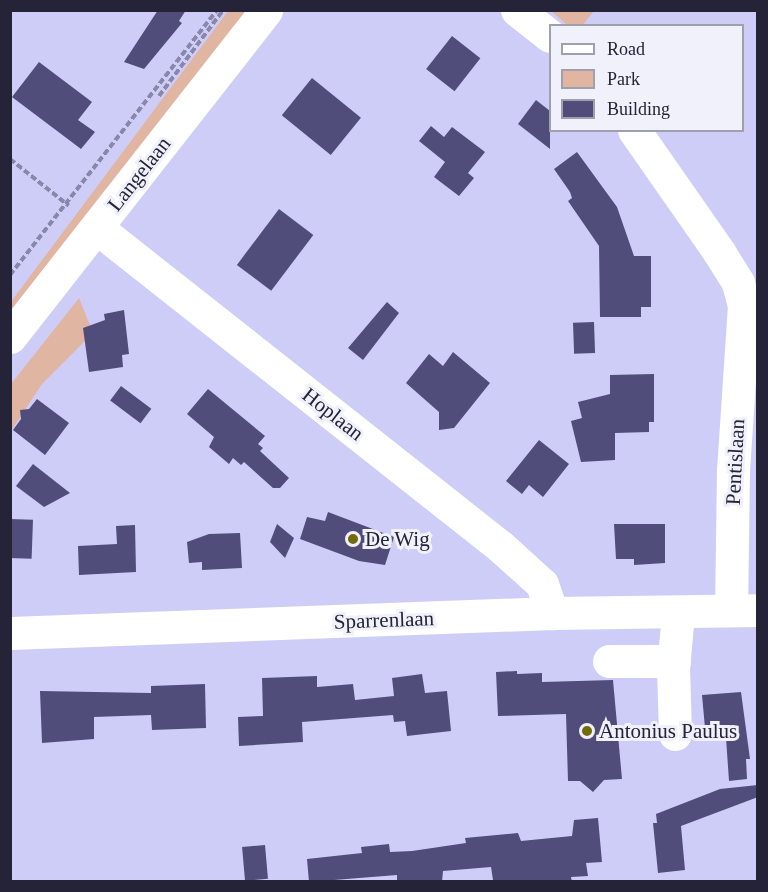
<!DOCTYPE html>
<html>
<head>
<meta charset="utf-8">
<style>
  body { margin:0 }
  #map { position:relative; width:768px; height:892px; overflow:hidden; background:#cecdf8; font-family:"Times New Roman",serif }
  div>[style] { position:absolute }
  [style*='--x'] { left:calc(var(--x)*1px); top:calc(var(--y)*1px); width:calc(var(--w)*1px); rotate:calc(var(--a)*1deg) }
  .green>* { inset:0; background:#e0b5a1 }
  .building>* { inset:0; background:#504d7b; transform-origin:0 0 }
  .path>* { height:4px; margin-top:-2px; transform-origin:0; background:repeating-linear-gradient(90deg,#8887a9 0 6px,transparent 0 9px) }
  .minor>* { height:33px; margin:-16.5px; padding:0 16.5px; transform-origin:16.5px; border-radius:16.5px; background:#fff }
  .dots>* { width:16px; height:16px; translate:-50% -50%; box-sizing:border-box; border:3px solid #f1f1fc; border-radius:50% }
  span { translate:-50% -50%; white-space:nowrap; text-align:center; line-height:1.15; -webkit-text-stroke:6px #f1f1fc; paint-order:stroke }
  .street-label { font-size:21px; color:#242337 }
  .poi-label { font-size:21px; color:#242337 }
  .left { translate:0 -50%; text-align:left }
  .frame { position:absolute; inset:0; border:12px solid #242337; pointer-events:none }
  .legend { position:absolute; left:549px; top:24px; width:195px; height:108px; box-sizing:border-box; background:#f1f1fc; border:2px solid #9f9fad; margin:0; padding:8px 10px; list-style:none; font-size:18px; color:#242337 }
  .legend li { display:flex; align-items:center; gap:12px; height:30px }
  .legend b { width:30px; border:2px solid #9f9fad }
</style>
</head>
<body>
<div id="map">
  <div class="green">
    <div style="clip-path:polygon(228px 11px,253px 11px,11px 329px,10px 303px)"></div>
    <div style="clip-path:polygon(551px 11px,594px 11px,582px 26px,567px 25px)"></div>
    <div style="clip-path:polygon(79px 298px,93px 333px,42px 384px,11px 431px,11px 384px)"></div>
  </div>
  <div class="building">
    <div style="clip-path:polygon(158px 10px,186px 10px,179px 21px,182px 23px,144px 69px,124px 62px)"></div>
    <div style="left:452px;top:36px;width:36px;height:42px;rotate:38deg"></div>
    <div style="clip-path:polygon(39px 62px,92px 102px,78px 120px,95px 132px,81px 149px,12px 97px)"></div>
    <div style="left:312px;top:78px;width:63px;height:48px;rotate:39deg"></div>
    <div style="clip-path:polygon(536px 100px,550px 111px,550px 149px,518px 124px)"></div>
    <div style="clip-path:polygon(431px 126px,444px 137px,452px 127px,485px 152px,468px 173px,474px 178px,459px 196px,434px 177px,445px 162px,419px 141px)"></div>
    <div style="clip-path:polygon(577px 152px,617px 207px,634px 256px,651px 256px,651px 307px,641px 307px,641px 317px,600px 317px,599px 246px,568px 201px,572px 198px,570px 192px,554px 169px)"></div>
    <div style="left:279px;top:209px;width:43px;height:70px;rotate:37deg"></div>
    <div style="clip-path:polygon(387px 302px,399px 313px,363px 360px,348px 348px)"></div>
    <div style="clip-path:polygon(124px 310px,129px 354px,122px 355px,123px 367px,89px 372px,83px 328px,105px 320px,104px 314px)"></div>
    <div style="left:594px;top:322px;width:31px;height:21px;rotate:88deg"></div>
    <div style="clip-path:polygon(453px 352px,490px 383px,454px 428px,439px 430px,439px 412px,406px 383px,429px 354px,443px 366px)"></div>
    <div style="clip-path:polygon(654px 374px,654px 422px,649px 422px,649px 432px,615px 433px,615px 460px,581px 462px,571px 421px,582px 418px,578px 402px,610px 394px,610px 375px)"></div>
    <div style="left:121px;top:386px;width:38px;height:18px;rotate:37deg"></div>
    <div style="clip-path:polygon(208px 389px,265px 436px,258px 444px,263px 448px,260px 451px,289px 478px,280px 488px,273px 488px,244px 462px,241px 465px,233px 458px,229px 464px,209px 447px,214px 437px,187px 414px)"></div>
    <div style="clip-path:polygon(37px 399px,69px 423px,45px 455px,13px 430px,21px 419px,20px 410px,29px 409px)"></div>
    <div style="clip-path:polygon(539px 440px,569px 464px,543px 497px,529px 485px,522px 494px,506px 481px)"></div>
    <div style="clip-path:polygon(33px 464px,70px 493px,44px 507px,16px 486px)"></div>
    <div style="clip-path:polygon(328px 512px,394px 537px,385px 565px,359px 561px,300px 539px,307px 517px,325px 521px)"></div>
    <div style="left:10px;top:519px;width:23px;height:39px;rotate:2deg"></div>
    <div style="clip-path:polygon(277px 524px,294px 538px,285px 558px,270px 542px)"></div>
    <div style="clip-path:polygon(614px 524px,665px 524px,665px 563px,634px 565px,634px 559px,616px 559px)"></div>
    <div style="clip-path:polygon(135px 525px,136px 572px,79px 575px,78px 546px,117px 544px,116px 526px)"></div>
    <div style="clip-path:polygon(240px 533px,242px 568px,202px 570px,202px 562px,189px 563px,187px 542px,209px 534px)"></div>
    <div style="clip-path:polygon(517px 671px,517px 674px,542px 673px,542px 682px,613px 680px,622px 779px,604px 780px,593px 792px,580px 781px,568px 781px,566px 714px,498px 716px,496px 672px)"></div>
    <div style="clip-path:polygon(422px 674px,425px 693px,447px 691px,451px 731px,407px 736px,405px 721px,394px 722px,393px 715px,302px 722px,303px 742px,239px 746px,238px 717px,263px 716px,262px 678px,317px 676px,317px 687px,353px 684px,355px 700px,394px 696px,392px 678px)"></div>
    <div style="clip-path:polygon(205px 684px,206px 728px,152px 730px,151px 715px,94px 717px,94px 739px,42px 743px,40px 691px,151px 693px,151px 686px)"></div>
    <div style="clip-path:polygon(741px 692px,750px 759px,746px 759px,747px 779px,729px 781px,726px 738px,706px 739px,702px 695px)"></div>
    <div style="clip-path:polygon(758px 785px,758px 797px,681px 826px,685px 870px,658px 873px,653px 823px,657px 823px,656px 814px,720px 789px)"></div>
    <div style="clip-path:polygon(598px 818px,602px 862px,586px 863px,588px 876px,571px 877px,572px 882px,493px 880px,491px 867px,443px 871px,442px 882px,397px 882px,397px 875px,309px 882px,307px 859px,362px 853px,361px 847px,389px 844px,390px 852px,412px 851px,466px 843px,465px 838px,518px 833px,521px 841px,572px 836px,574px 820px)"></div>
    <div style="left:265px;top:845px;width:34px;height:23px;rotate:85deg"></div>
  </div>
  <div class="path">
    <div style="--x:159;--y:96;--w:107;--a:-53.3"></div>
    <div style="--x:10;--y:159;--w:75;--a:38.5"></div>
    <div style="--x:10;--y:275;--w:336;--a:-52"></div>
  </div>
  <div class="minor">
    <div style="--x:517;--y:10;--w:42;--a:38.2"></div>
    <div style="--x:634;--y:130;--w:149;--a:55.1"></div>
    <div style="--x:719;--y:252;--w:36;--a:58"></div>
    <div style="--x:738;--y:283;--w:23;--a:75"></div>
    <div style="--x:744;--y:305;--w:165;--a:93.8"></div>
    <div style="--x:733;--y:470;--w:140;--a:90.8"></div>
    <div style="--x:97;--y:228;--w:515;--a:38.29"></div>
    <div style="--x:501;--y:547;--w:55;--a:42.1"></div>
    <div style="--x:542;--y:584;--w:31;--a:71"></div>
    <div style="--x:10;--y:337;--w:415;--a:-51.9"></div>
    <div style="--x:10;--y:633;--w:542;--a:-2.11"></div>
    <div style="--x:552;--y:613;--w:206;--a:-0.8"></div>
    <div style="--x:609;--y:661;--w:65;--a:0"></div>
    <div style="--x:675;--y:734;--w:66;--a:-91.7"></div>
    <div style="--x:673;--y:668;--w:54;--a:-84.7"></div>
  </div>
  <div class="dots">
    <div style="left:353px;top:539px;background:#716c0a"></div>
    <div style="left:587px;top:731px;background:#716c0a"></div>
  </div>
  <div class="street-label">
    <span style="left:139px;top:174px;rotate:-52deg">Langelaan</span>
    <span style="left:333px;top:414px;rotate:38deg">Hoplaan</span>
    <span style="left:735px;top:462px;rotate:-87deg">Pentislaan</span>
    <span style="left:384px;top:620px;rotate:-2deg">Sparrenlaan</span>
  </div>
  <div class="poi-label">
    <span class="left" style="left:365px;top:539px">De Wig</span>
    <span class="left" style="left:599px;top:731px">Antonius Paulus</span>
  </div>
  <div class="frame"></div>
  <ul class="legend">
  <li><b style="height:8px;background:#fff"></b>Road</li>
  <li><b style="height:16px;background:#e0b5a1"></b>Park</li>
  <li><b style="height:16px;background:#504d7b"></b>Building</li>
  </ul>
</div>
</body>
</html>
